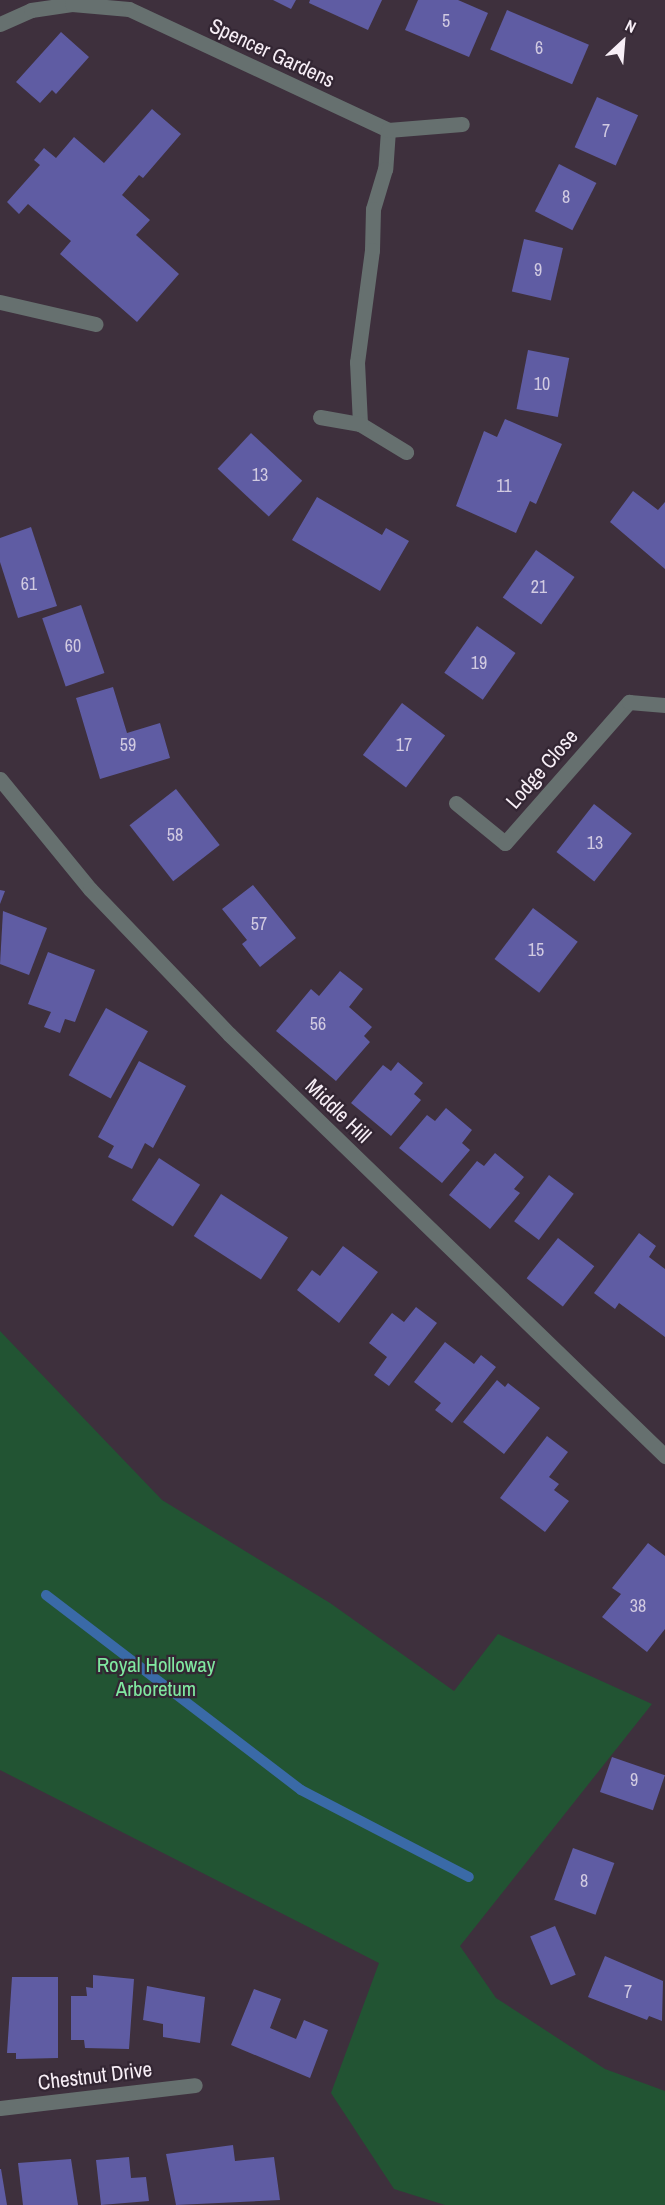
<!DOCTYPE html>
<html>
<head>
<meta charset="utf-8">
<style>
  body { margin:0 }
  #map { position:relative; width:665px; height:2205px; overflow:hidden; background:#3e303d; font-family:"Archivo Narrow",sans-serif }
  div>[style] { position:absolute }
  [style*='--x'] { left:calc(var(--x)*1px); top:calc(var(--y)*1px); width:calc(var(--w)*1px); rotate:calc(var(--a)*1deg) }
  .green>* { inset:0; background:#225433 }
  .stream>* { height:10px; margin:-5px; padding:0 5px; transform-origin:5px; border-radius:5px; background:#3a6aa7 }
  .building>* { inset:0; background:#5f5ca3; transform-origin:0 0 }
  .minor>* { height:15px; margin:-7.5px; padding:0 7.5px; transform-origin:7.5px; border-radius:7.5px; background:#66706f }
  span { translate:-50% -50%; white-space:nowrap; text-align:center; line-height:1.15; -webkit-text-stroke:4.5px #332633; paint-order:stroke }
  .number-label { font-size:18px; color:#d1cae1 }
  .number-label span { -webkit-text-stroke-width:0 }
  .street-label { font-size:21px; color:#f7eef6 }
  .park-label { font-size:21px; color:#80e8a0 }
  .north { position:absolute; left:593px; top:12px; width:60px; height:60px; -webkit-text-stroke:4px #332633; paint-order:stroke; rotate:26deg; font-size:16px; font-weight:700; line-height:24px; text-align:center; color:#f7eef6 }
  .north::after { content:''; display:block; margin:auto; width:21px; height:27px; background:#f7eef6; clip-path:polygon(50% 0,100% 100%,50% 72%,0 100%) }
</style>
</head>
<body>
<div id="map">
  <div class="green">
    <div style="clip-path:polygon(0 1331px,162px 1500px,330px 1603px,454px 1691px,498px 1634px,652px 1704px,460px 1946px,496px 1998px,605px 2069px,665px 2091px,665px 2205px,445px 2205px,394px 2189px,331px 2093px,379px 1963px,0 1770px)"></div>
  </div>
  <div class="stream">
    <div style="--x:46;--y:1595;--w:321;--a:37.4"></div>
    <div style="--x:301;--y:1790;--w:189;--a:27.4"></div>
  </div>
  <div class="building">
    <div style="clip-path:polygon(273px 0,296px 0,291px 9px)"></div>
    <div style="clip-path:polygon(310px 0,382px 0,368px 30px,309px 3px)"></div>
    <div style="clip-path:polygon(418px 0,458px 0,488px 13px,469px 57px,405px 30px)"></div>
    <div style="left:507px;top:10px;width:89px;height:43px;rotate:23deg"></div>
    <div style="clip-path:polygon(61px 32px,89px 57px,56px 94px,52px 90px,40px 103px,16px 82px)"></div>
    <div style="left:597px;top:97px;width:45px;height:55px;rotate:24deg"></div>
    <div style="clip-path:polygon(152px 109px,181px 134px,143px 178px,139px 175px,122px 195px,150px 220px,136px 235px,179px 274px,137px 322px,60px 254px,71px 241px,28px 204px,19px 214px,7px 202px,40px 165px,34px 160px,44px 148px,56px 158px,74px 137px,104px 163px)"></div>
    <div style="left:559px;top:164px;width:42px;height:53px;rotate:27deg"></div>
    <div style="left:524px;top:239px;width:40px;height:54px;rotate:13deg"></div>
    <div style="left:528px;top:350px;width:42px;height:60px;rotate:11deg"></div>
    <div style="clip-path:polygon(505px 419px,562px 444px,536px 504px,530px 501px,516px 533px,456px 506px,484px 431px,497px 437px)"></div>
    <div style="left:251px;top:433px;width:70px;height:49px;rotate:43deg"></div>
    <div style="clip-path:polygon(633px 491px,658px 510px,665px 502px,665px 569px,610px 522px)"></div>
    <div style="clip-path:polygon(317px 497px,382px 535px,386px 528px,409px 541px,380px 591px,292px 540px)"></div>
    <div style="clip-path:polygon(31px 527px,57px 606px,18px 618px,0 562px,0 538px)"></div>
    <div style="left:536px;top:550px;width:47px;height:58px;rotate:35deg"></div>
    <div style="left:81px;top:605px;width:72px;height:41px;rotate:71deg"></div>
    <div style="left:477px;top:626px;width:47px;height:57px;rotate:35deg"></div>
    <div style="clip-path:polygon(113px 687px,127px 733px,160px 723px,170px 758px,100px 779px,76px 698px)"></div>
    <div style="left:402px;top:703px;width:54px;height:65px;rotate:37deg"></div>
    <div style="left:176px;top:789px;width:71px;height:59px;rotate:52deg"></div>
    <div style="left:594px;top:804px;width:48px;height:61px;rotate:38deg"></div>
    <div style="clip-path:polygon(253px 885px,296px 938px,260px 967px,242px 944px,247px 940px,222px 909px)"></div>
    <div style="clip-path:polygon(0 890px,5px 891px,0 904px)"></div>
    <div style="left:533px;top:908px;width:56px;height:64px;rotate:37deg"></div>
    <div style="clip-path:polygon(3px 911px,47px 928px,29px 975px,0 964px)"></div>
    <div style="clip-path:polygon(48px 952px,95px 970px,75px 1022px,65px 1019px,60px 1033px,44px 1027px,51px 1012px,28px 1004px)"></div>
    <div style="clip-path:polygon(340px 971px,363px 989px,349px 1007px,372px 1027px,364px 1036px,370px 1042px,336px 1081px,276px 1031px,311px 989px,319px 996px)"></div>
    <div style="left:106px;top:1008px;width:48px;height:77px;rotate:29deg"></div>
    <div style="clip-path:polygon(139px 1061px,186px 1086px,153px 1148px,145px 1143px,132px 1169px,108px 1157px,114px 1146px,98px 1137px)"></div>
    <div style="clip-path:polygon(398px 1062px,423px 1083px,414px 1094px,421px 1100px,391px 1136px,351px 1103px,383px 1065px,391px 1071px)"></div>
    <div style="clip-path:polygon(446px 1108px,472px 1130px,462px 1143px,470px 1150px,442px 1183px,399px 1148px,427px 1115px,435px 1121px)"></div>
    <div style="clip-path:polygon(495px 1153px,524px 1177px,514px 1189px,520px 1193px,490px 1229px,449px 1195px,477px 1161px,484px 1166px)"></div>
    <div style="left:159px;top:1158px;width:49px;height:50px;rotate:33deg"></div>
    <div style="left:549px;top:1175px;width:31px;height:58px;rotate:37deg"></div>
    <div style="left:221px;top:1194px;width:80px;height:50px;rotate:33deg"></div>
    <div style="clip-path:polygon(639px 1233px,656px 1246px,649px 1257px,665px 1269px,665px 1337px,619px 1303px,615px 1309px,594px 1293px)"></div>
    <div style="left:558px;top:1238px;width:46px;height:51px;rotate:38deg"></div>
    <div style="clip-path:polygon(343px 1246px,378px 1272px,339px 1323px,297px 1290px,312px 1270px,320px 1276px)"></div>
    <div style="clip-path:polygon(416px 1307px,437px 1323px,389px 1386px,374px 1375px,387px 1357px,369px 1343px,392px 1313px,404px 1322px)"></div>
    <div style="clip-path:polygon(445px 1342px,474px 1364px,481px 1355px,496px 1367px,452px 1423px,435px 1410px,441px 1403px,414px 1382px)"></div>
    <div style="clip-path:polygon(497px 1380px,505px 1387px,508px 1383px,540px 1408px,504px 1454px,463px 1422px)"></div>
    <div style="clip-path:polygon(547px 1436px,568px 1452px,549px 1477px,559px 1484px,554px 1490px,569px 1501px,545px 1532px,500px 1498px)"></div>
    <div style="clip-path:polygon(648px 1543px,665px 1556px,665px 1629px,647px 1652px,602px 1617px,621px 1594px,612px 1588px)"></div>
    <div style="left:612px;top:1757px;width:56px;height:37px;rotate:19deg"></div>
    <div style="left:573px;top:1848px;width:44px;height:55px;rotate:20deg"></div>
    <div style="left:555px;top:1926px;width:53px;height:27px;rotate:67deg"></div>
    <div style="clip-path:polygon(605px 1956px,663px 1981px,662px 2021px,649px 2016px,647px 2020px,588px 1997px)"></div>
    <div style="clip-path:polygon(93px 1975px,134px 1979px,129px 2049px,85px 2048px,84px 2040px,71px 2040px,71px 1996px,87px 1996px,86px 1987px,93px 1988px)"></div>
    <div style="clip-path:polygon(12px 1977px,58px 1977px,58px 2058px,16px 2059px,16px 2053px,7px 2053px)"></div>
    <div style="clip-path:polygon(147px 1986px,205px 1997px,200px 2043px,163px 2037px,163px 2024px,143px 2020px)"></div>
    <div style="clip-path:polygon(254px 1989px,281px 1999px,270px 2028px,296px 2039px,304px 2020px,328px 2030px,310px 2078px,231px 2045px)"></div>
    <div style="clip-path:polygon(233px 2145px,235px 2161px,274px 2157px,280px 2200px,176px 2205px,166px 2154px)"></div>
    <div style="clip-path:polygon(129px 2157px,131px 2178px,146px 2177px,149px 2201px,101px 2205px,96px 2160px)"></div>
    <div style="clip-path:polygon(71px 2159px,78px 2205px,23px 2205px,18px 2163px)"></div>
    <div style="clip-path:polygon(0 2169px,1px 2169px,7px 2205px,0 2205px)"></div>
  </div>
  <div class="minor">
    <div style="--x:0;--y:24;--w:34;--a:-24"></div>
    <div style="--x:31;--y:10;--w:41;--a:-8.3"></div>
    <div style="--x:72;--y:4;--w:57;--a:5"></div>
    <div style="--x:129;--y:9;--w:286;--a:25"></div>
    <div style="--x:388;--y:130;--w:39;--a:94"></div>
    <div style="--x:385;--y:169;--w:42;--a:106.7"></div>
    <div style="--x:373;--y:209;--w:41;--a:91.4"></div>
    <div style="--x:372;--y:250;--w:113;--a:97.6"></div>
    <div style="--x:357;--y:362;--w:62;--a:87.2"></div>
    <div style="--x:360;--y:424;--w:54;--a:31.3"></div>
    <div style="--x:388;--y:130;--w:74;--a:-4.6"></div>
    <div style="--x:0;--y:302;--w:98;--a:13"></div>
    <div style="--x:320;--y:417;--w:41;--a:9.9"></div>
    <div style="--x:0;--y:779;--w:142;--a:50.7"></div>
    <div style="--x:90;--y:889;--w:201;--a:46.2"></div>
    <div style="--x:229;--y:1034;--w:607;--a:44.07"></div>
    <div style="--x:456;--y:803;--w:63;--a:39.2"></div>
    <div style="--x:505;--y:843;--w:188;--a:-48.7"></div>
    <div style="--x:629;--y:702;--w:36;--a:5"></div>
    <div style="--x:0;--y:2108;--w:196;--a:-6.7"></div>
  </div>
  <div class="number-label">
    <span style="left:446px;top:21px">5</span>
    <span style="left:539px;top:48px">6</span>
    <span style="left:606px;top:131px">7</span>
    <span style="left:566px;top:197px">8</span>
    <span style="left:538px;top:270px">9</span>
    <span style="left:542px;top:384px">10</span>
    <span style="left:260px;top:475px">13</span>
    <span style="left:504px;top:486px">11</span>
    <span style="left:29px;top:584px">61</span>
    <span style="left:539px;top:587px">21</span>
    <span style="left:73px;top:646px">60</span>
    <span style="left:479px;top:663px">19</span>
    <span style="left:128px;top:745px">59</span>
    <span style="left:404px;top:745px">17</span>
    <span style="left:175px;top:835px">58</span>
    <span style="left:595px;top:843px">13</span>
    <span style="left:259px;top:924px">57</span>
    <span style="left:536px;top:950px">15</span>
    <span style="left:318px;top:1024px">56</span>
    <span style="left:638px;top:1606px">38</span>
    <span style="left:634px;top:1780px">9</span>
    <span style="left:584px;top:1881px">8</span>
    <span style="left:628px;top:1992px">7</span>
  </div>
  <div class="street-label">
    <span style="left:272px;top:53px;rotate:25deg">Spencer Gardens</span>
    <span style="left:542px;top:769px;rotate:-49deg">Lodge Close</span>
    <span style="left:338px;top:1111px;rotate:44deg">Middle Hill</span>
    <span style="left:95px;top:2076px;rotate:-7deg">Chestnut Drive</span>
  </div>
  <div class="park-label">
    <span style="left:156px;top:1677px">Royal Holloway<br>Arboretum</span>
  </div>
  <div class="north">N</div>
</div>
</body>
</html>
